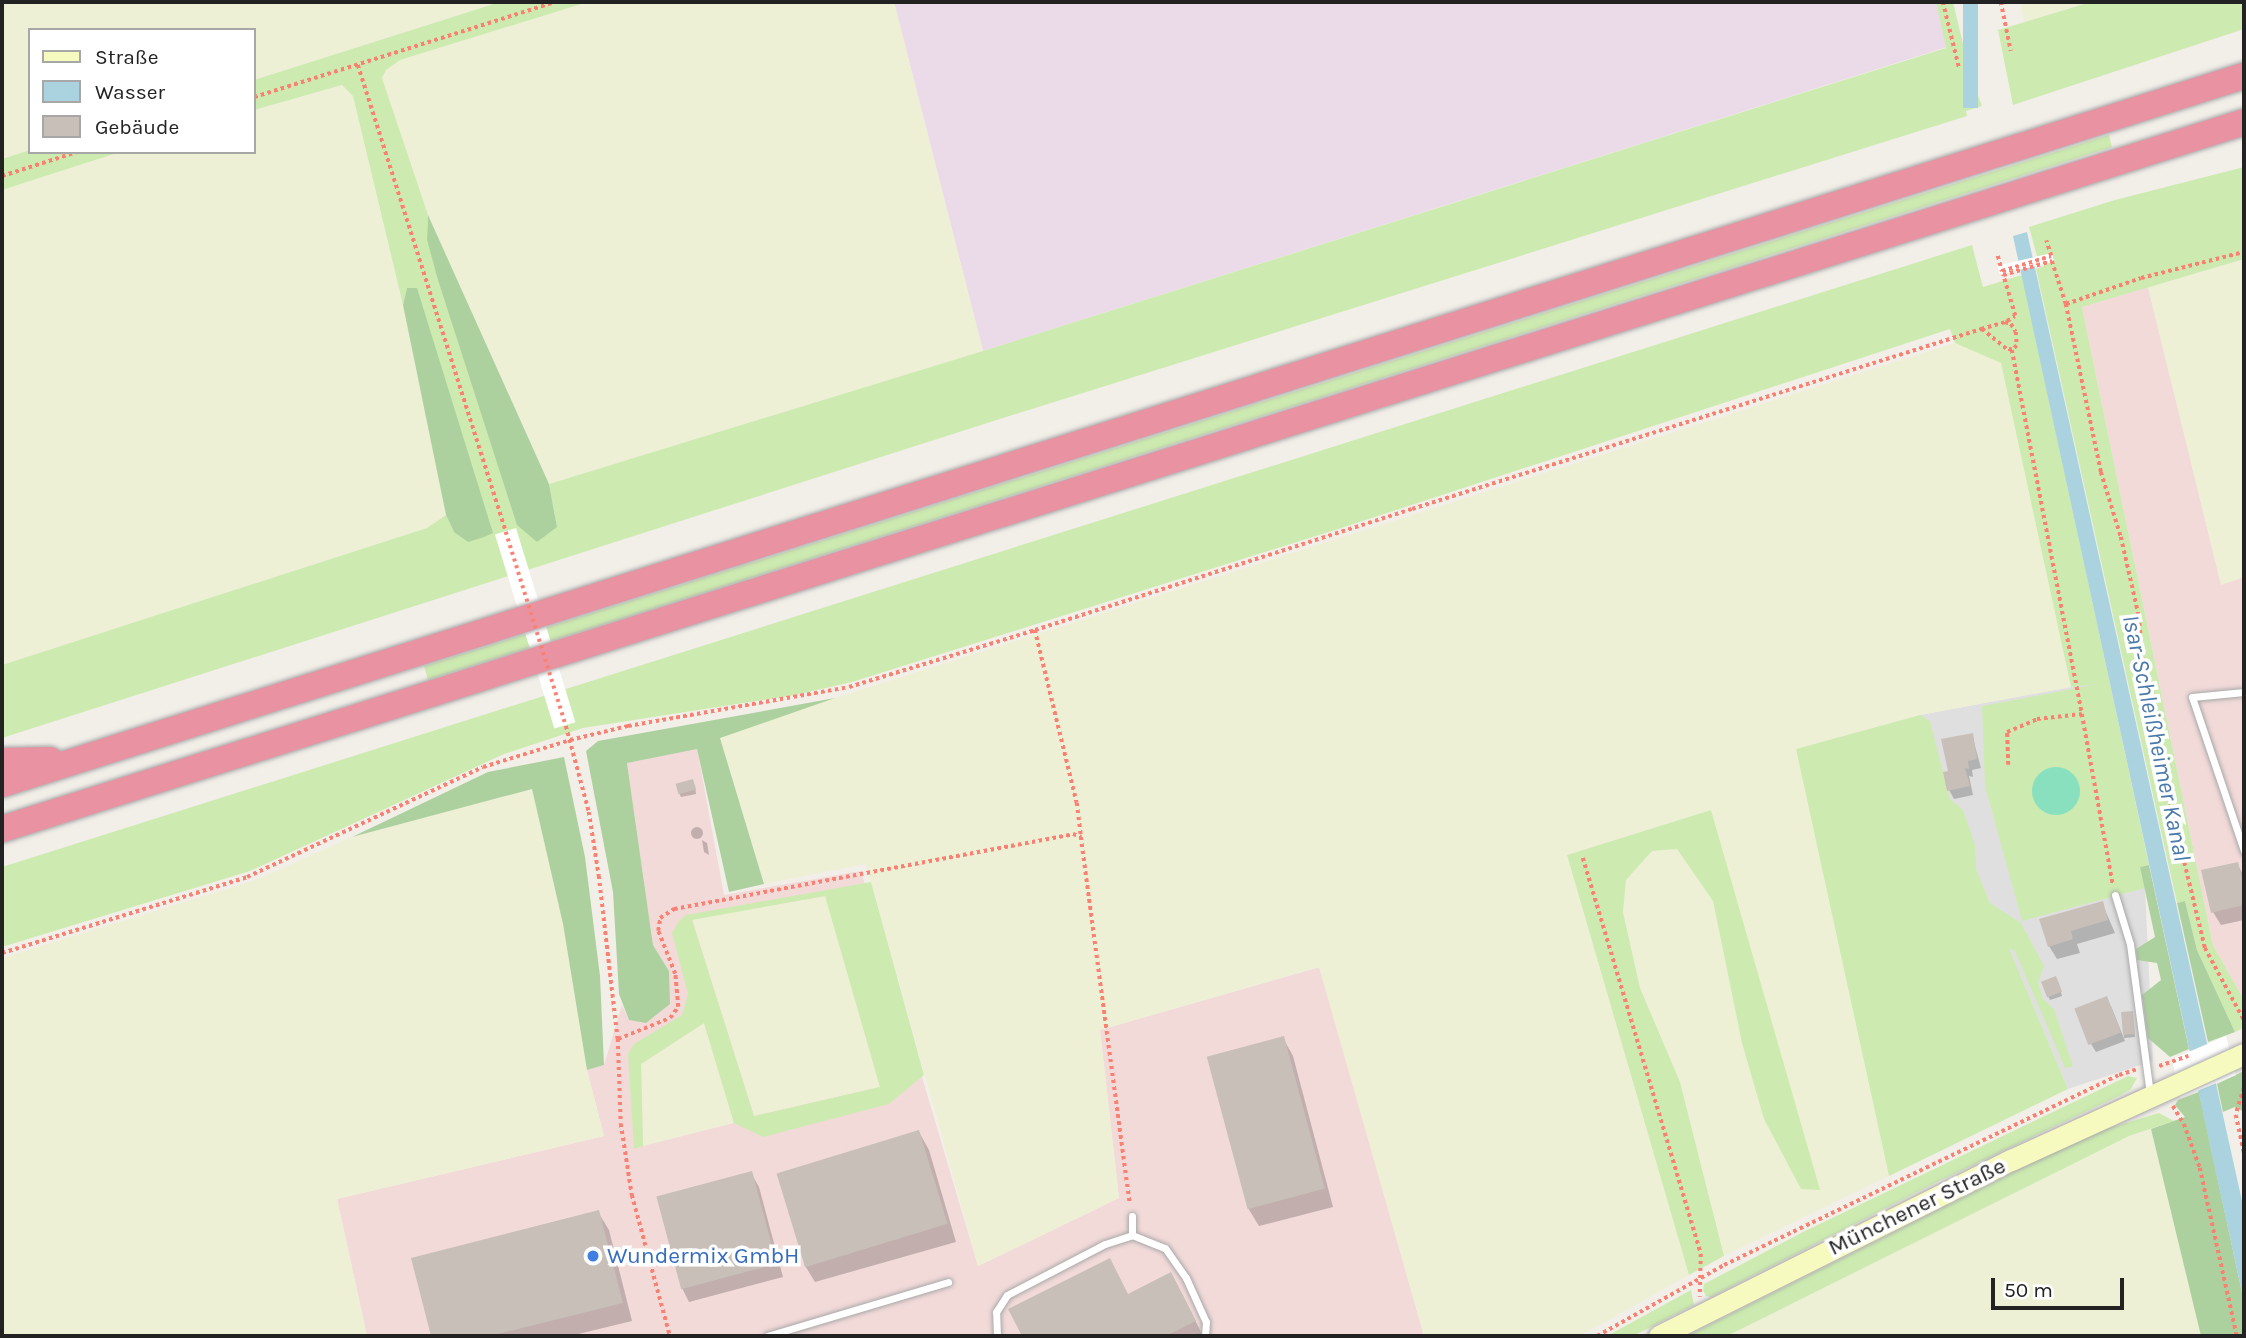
<!DOCTYPE html>
<html>
<head>
<meta charset="utf-8">
<style>
  body { margin:0 }
  #map { position:relative; width:2246px; height:1338px; overflow:hidden; background:#f2efe9; font-family:Karla,sans-serif }
  div>[style] { position:absolute }
  [style*='--x'] { left:calc(var(--x)*1px); top:calc(var(--y)*1px); width:calc(var(--w)*1px); rotate:calc(var(--a)*1deg) }
  .residential>* { inset:0; background:#e0dfdf }
  .commercial>* { inset:0; background:#f2dad9 }
  .industrial>* { inset:0; background:#ebdbe8 }
  .farmland>* { inset:0; background:#eef0d5 }
  .grass>* { inset:0; background:#cdebb0 }
  .forest>* { inset:0; background:#add19e }
  .pitch>* { inset:0; background:#88e0be }
  .round { border-radius:50% }
  .water>* { inset:0; background:#aad3df; transform-origin:0 0 }
  .pier>* { inset:0; background:#fff; transform-origin:0 0 }
  .shadow>* { inset:0; background:#0003 }
  .building>* { inset:0; background:#c7bfb8; transform-origin:0 0 }
  .path>* { height:3.5px; margin-top:-1.75px; transform-origin:0; background:repeating-linear-gradient(90deg,#fa8072 0 3.5px,transparent 0 7px) }
  .roads { filter:drop-shadow(0 0 2px #a9a9a9) drop-shadow(0 0 2px #a9a9a9) }
  .service>* { height:7px; margin:-3.5px; padding:0 3.5px; transform-origin:3.5px; border-radius:3.5px; background:#fff }
  .secondary>* { height:21px; margin:-10.5px; padding:0 10.5px; transform-origin:10.5px; border-radius:10.5px; background:#f7fabf }
  .motorway>* { height:26px; margin:-13px; padding:0 13px; transform-origin:13px; border-radius:13px; background:#e892a2 }
  .path-bridge>* { height:3.5px; margin-top:-1.75px; transform-origin:0; background:repeating-linear-gradient(90deg,#fa8072 0 3.5px,transparent 0 7px) }
  .dots>* { width:19px; height:19px; translate:-50% -50%; box-sizing:border-box; border:4px solid #fff; border-radius:50% }
  span { translate:-50% -50%; white-space:nowrap; text-align:center; line-height:1.15; -webkit-text-stroke:7px #fff; paint-order:stroke }
  .street-label { font-size:23px; color:#222 }
  .shop-label { font-size:23px; color:#366cbe }
  .left { translate:0 -50%; text-align:left }
  .water-label { font-size:24px; color:#4a7aab; font-style:italic }
  .frame { position:absolute; inset:0; border:4px solid #222; pointer-events:none }
  .legend { position:absolute; left:28px; top:28px; width:228px; height:126px; box-sizing:border-box; background:#fff; border:2px solid #a7a7a7; margin:0; padding:9px 12px; list-style:none; font-size:21px; color:#222 }
  .legend li { display:flex; align-items:center; gap:14px; height:35px }
  .legend b { width:35px; border:2px solid #a7a7a7 }
  .scale { position:absolute; left:1991px; top:1278px; width:133px; height:32px; box-sizing:border-box; border:4px solid #222; border-top:0; padding-left:9px; font-size:21px; line-height:24px; white-space:nowrap; color:#222; -webkit-text-stroke:5px #fff; paint-order:stroke }
</style>
</head>
<body>
<div id="map">
  <div class="residential">
    <div style="clip-path:polygon(2098px 682px,2145px 888px,2153px 1061px,2068px 1089px,1950px 808px,1920px 715px)"></div>
  </div>
  <div class="commercial">
    <div style="clip-path:polygon(2148px 287px,2221px 584px,2244px 577px,2244px 1000px,2213px 945px,2082px 307px)"></div>
    <div style="clip-path:polygon(697px 748px,724px 895px,861px 871px,978px 1266px,1119px 1198px,1100px 1030px,1320px 967px,1424px 1336px,367px 1336px,337px 1199px,604px 1136px,587px 1070px,604px 1065px,622px 1005px,629px 1020px,669px 971px,653px 945px,627px 763px)"></div>
  </div>
  <div class="industrial">
    <div style="clip-path:polygon(894px 2px,1936px 2px,1947px 47px,983px 351px)"></div>
  </div>
  <div class="farmland">
    <div style="clip-path:polygon(2px 2px,500px 2px,254px 80px,254px 30px,30px 30px,30px 150px,2px 159px)"></div>
    <div style="clip-path:polygon(588px 2px,894px 2px,983px 351px,549px 484px,428px 215px,382px 78px,386px 70px,400px 60px)"></div>
    <div style="clip-path:polygon(2020px 2px,2091px 2px,2024px 22px)"></div>
    <div style="clip-path:polygon(342px 85px,353px 96px,403px 305px,446px 515px,427px 528px,2px 665px,2px 190px,120px 152px,254px 152px,254px 110px)"></div>
    <div style="clip-path:polygon(2244px 259px,2244px 577px,2221px 585px,2148px 287px)"></div>
    <div style="clip-path:polygon(1955px 343px,2001px 363px,2071px 687px,1920px 715px,1796px 749px,1889px 1176px,1724px 1256px,1680px 1082px,1640px 988px,1623px 912px,1626px 880px,1652px 851px,1677px 849px,1713px 901px,1742px 1043px,1711px 810px,1567px 855px,1689px 1275px,1580px 1336px,1424px 1336px,1319px 967px,1100px 1030px,1119px 1198px,978px 1266px,866px 864px,764px 884px,720px 737px,835px 698px)"></div>
    <div style="clip-path:polygon(532px 789px,563px 924px,587px 1070px,604px 1136px,337px 1199px,367px 1336px,2px 1336px,2px 958px,256px 880px,352px 837px)"></div>
    <div style="clip-path:polygon(826px 896px,880px 1087px,754px 1116px,692px 919px)"></div>
    <div style="clip-path:polygon(704px 1023px,734px 1123px,643px 1146px,641px 1064px)"></div>
    <div style="clip-path:polygon(2151px 1129px,2201px 1336px,1727px 1336px,2129px 1136px)"></div>
  </div>
  <div class="grass">
    <div style="clip-path:polygon(500px 2px,588px 2px,400px 60px,386px 70px,382px 78px,428px 215px,427px 240px,557px 527px,549px 484px,983px 351px,1946px 48px,1936px 2px,1953px 2px,1971px 77px,1982px 106px,1966px 111px,1967px 116px,1003px 418px,2px 738px,2px 665px,427px 528px,446px 515px,454px 532px,407px 288px,403px 305px,353px 96px,342px 85px,254px 110px,254px 80px)"></div>
    <div style="clip-path:polygon(2091px 2px,2244px 2px,2244px 29px,2013px 105px,1998px 30px)"></div>
    <div style="clip-path:polygon(2109px 135px,2112px 147px,428px 680px,424px 666px)"></div>
    <div style="clip-path:polygon(30px 150px,30px 152px,120px 152px,2px 190px,2px 159px)"></div>
    <div style="clip-path:polygon(2244px 167px,2244px 259px,2082px 307px,2213px 945px,2244px 1000px,2244px 1028px,2235px 1032px,2197px 950px,2185px 901px,2177px 903px,2036px 269px,2044px 266px,2042px 260px,2038px 260px,2029px 227px,2115px 200px)"></div>
    <div style="clip-path:polygon(1972px 245px,1983px 287px,2022px 275px,2149px 865px,2140px 867px,2145px 888px,2022px 921px,1985px 786px,1982px 706px,2098px 684px,2071px 687px,2001px 363px,1955px 343px,1950px 329px,1335px 530px,852px 682px,795px 695px,583px 728px,504px 754px,250px 871px,2px 947px,2px 867px)"></div>
    <div style="clip-path:polygon(1920px 715px,1930px 721px,1950px 799px,1963px 810px,1975px 845px,1976px 869px,1990px 903px,2021px 923px,2044px 966px,2038px 982px,2043px 999px,2054px 1009px,2073px 1066px,2065px 1068px,2015px 951px,2009px 948px,2068px 1089px,1889px 1176px,1796px 749px)"></div>
    <div style="clip-path:polygon(1711px 810px,1820px 1190px,1801px 1189px,1764px 1119px,1742px 1043px,1713px 901px,1677px 849px,1652px 851px,1626px 880px,1623px 912px,1640px 988px,1680px 1082px,1724px 1256px,1689px 1275px,1567px 855px)"></div>
    <div style="clip-path:polygon(evenodd,871px 882px,924px 1075px,889px 1104px,763px 1137px,734px 1123px,704px 1023px,641px 1064px,643px 1146px,634px 1149px,628px 1054px,634px 1044px,682px 1015px,688px 994px,672px 933px,679px 921px,686px 915px,871px 882px,825px 896px,880px 1087px,754px 1116px,692px 920px,825px 896px)"></div>
    <div style="clip-path:polygon(2128px 1076px,2137px 1078px,2131px 1089px,2121px 1095px,1935px 1183px,1711px 1297px,1706px 1296px,1703px 1290px,1704px 1284px,1803px 1232px)"></div>
    <div style="clip-path:polygon(2159px 1113px,2174px 1121px,2129px 1136px,1727px 1336px,1687px 1336px,2089px 1134px)"></div>
    <div style="clip-path:polygon(1691px 1290px,1694px 1305px,1633px 1336px,1607px 1336px)"></div>
  </div>
  <div class="forest">
    <div style="clip-path:polygon(428px 215px,549px 484px,557px 527px,537px 542px,517px 525px,438px 280px,427px 240px)"></div>
    <div style="clip-path:polygon(407px 288px,417px 288px,493px 533px,484px 537px,468px 542px,454px 532px,446px 515px,403px 305px)"></div>
    <div style="clip-path:polygon(835px 698px,720px 738px,764px 884px,729px 892px,697px 749px,627px 763px,653px 945px,669px 971px,670px 1004px,646px 1023px,629px 1020px,619px 994px,613px 892px,586px 751px,598px 741px)"></div>
    <div style="clip-path:polygon(564px 757px,585px 857px,600px 976px,604px 1065px,587px 1070px,563px 924px,532px 789px,352px 837px,488px 772px)"></div>
    <div style="clip-path:polygon(2149px 865px,2189px 1049px,2170px 1057px,2148px 1038px,2142px 995px,2161px 980px,2157px 963px,2137px 960px,2136px 949px,2155px 937px,2140px 867px)"></div>
    <div style="clip-path:polygon(2185px 901px,2197px 950px,2235px 1032px,2208px 1042px,2177px 903px)"></div>
    <div style="clip-path:polygon(2244px 1071px,2244px 1126px,2242px 1111px,2235px 1107px,2223px 1112px,2217px 1084px)"></div>
    <div style="clip-path:polygon(2199px 1092px,2244px 1302px,2244px 1336px,2201px 1336px,2151px 1129px,2185px 1117px,2175px 1105px,2178px 1100px)"></div>
  </div>
  <div class="pitch">
    <div class="round" style="left:2032px;top:767px;width:48px;height:48px"></div>
  </div>
  <div class="water">
    <div style="left:1963px;top:2px;width:15px;height:106px"></div>
    <div style="clip-path:polygon(2027px 232px,2244px 1210px,2244px 1302px,2013px 236px)"></div>
  </div>
  <div class="pier">
    <div style="left:2052px;top:253px;width:9px;height:56px;rotate:77deg"></div>
    <div style="left:516px;top:528px;width:203px;height:22px;rotate:73deg"></div>
    <div style="clip-path:polygon(2226px 1036px,2236px 1075px,2180px 1098px,2172px 1059px)"></div>
  </div>
  <div class="shadow">
    <div style="clip-path:polygon(1972px 735px,1981px 768px,1972px 770px,1973px 777px,1969px 776px,1973px 795px,1954px 799px,1949px 790px,1950px 772px)"></div>
    <div style="clip-path:polygon(695px 785px,696px 794px,681px 797px,679px 793px)"></div>
    <div class="round" style="left:691px;top:827px;width:12px;height:12px"></div>
    <div style="clip-path:polygon(702px 840px,707px 843px,709px 855px,704px 852px)"></div>
    <div style="clip-path:polygon(2237px 864px,2244px 876px,2244px 920px,2221px 925px,2213px 912px)"></div>
    <div style="clip-path:polygon(2102px 903px,2115px 933px,2077px 944px,2080px 953px,2057px 959px,2049px 946px)"></div>
    <div style="clip-path:polygon(2058px 981px,2062px 996px,2050px 1000px,2048px 996px)"></div>
    <div style="clip-path:polygon(2111px 1006px,2125px 1041px,2096px 1052px,2091px 1044px)"></div>
    <div style="clip-path:polygon(2132px 1013px,2135px 1037px,2124px 1038px,2123px 1014px)"></div>
    <div style="clip-path:polygon(1283px 1038px,1293px 1056px,1333px 1207px,1259px 1226px,1248px 1208px)"></div>
    <div style="clip-path:polygon(919px 1132px,929px 1150px,956px 1242px,815px 1282px,804px 1264px)"></div>
    <div style="clip-path:polygon(751px 1173px,759px 1187px,783px 1277px,689px 1302px,682px 1288px)"></div>
    <div style="clip-path:polygon(598px 1212px,609px 1230px,632px 1321px,570px 1336px,433px 1336px,413px 1259px)"></div>
    <div style="clip-path:polygon(1181px 1292px,1203px 1336px,1024px 1336px,1011px 1310px)"></div>
  </div>
  <div class="building">
    <div style="clip-path:polygon(1973px 733px,1977px 759px,1968px 761px,1969px 769px,1965px 768px,1970px 786px,1947px 791px,1943px 772px,1948px 771px,1941px 739px)"></div>
    <div style="left:693px;top:779px;width:11px;height:18px;rotate:75deg"></div>
    <div style="clip-path:polygon(2238px 862px,2244px 886px,2244px 905px,2211px 913px,2201px 870px)"></div>
    <div style="clip-path:polygon(2103px 901px,2108px 920px,2071px 931px,2073px 939px,2048px 947px,2039px 919px)"></div>
    <div style="left:2056px;top:976px;width:17px;height:16px;rotate:69deg"></div>
    <div style="left:2107px;top:996px;width:39px;height:35px;rotate:69deg"></div>
    <div style="left:2133px;top:1011px;width:23px;height:12px;rotate:85deg"></div>
    <div style="left:1284px;top:1036px;width:158px;height:80px;rotate:75deg"></div>
    <div style="left:919px;top:1130px;width:98px;height:149px;rotate:73deg"></div>
    <div style="left:752px;top:1171px;width:96px;height:99px;rotate:75deg"></div>
    <div style="clip-path:polygon(599px 1210px,623px 1303px,490px 1336px,431px 1336px,411px 1258px)"></div>
    <div style="clip-path:polygon(1110px 1258px,1128px 1294px,1171px 1272px,1196px 1321px,1166px 1336px,1022px 1336px,1008px 1309px)"></div>
  </div>
  <div class="path">
    <div style="--x:1943;--y:2;--w:67;--a:76.2"></div>
    <div style="--x:2001;--y:2;--w:50;--a:78.5"></div>
    <div style="--x:358;--y:65;--w:490;--a:72.4"></div>
    <div style="--x:254;--y:97;--w:316;--a:-17.5"></div>
    <div style="--x:2;--y:176;--w:79;--a:-17.7"></div>
    <div style="--x:1998;--y:256;--w:16;--a:75"></div>
    <div style="--x:2002;--y:271;--w:51;--a:-17"></div>
    <div style="--x:2051;--y:256;--w:16;--a:-108"></div>
    <div style="--x:2066;--y:304;--w:79;--a:-19.1"></div>
    <div style="--x:2141;--y:278;--w:106;--a:-14.2"></div>
    <div style="--x:2007;--y:321;--w:9;--a:-32"></div>
    <div style="--x:2015;--y:316;--w:43;--a:-106.3"></div>
    <div style="--x:2003;--y:275;--w:51;--a:-15.9"></div>
    <div style="--x:2052;--y:261;--w:45;--a:72"></div>
    <div style="--x:2066;--y:304;--w:172;--a:78.2"></div>
    <div style="--x:2101;--y:472;--w:68;--a:72.9"></div>
    <div style="--x:2121;--y:537;--w:81;--a:77.2"></div>
    <div style="--x:2139;--y:616;--w:90;--a:84.9"></div>
    <div style="--x:2147;--y:706;--w:249;--a:76.5"></div>
    <div style="--x:2205;--y:948;--w:82;--a:61.6"></div>
    <div style="--x:2012;--y:350;--w:371;--a:79.1"></div>
    <div style="--x:1035;--y:630;--w:178;--a:76.4"></div>
    <div style="--x:1077;--y:803;--w:33;--a:83"></div>
    <div style="--x:566;--y:726;--w:89;--a:75"></div>
    <div style="--x:589;--y:812;--w:65;--a:81.1"></div>
    <div style="--x:599;--y:876;--w:164;--a:83.4"></div>
    <div style="--x:618;--y:1039;--w:85;--a:88"></div>
    <div style="--x:621;--y:1124;--w:72;--a:81.2"></div>
    <div style="--x:632;--y:1195;--w:146;--a:74.9"></div>
    <div style="--x:2008;--y:765;--w:33;--a:-92"></div>
    <div style="--x:2007;--y:732;--w:33;--a:-23"></div>
    <div style="--x:2037;--y:719;--w:45;--a:-6.3"></div>
    <div style="--x:2082;--y:714;--w:174;--a:79.7"></div>
    <div style="--x:1583;--y:858;--w:413;--a:73.4"></div>
    <div style="--x:1701;--y:1254;--w:43;--a:91.3"></div>
    <div style="--x:2;--y:953;--w:257;--a:-17.2"></div>
    <div style="--x:247;--y:877;--w:260;--a:-25"></div>
    <div style="--x:483;--y:767;--w:91;--a:-17.2"></div>
    <div style="--x:570;--y:740;--w:60;--a:-13.6"></div>
    <div style="--x:628;--y:726;--w:224;--a:-10"></div>
    <div style="--x:849;--y:687;--w:195;--a:-17"></div>
    <div style="--x:1035;--y:630;--w:396;--a:-17.8"></div>
    <div style="--x:1412;--y:509;--w:597;--a:-17.55"></div>
    <div style="--x:1981;--y:329;--w:25;--a:-16"></div>
    <div style="--x:2005;--y:322;--w:6;--a:18"></div>
    <div style="--x:2011;--y:324;--w:9;--a:58"></div>
    <div style="--x:2016;--y:332;--w:14;--a:86"></div>
    <div style="--x:2017;--y:346;--w:6;--a:141"></div>
    <div style="--x:2012;--y:350;--w:6;--a:-171"></div>
    <div style="--x:2006;--y:349;--w:32;--a:-141"></div>
    <div style="--x:618;--y:1039;--w:56;--a:-22"></div>
    <div style="--x:670;--y:1018;--w:14;--a:-54"></div>
    <div style="--x:678;--y:1007;--w:33;--a:-95"></div>
    <div style="--x:675;--y:974;--w:46;--a:-111.6"></div>
    <div style="--x:658;--y:931;--w:13;--a:-81"></div>
    <div style="--x:660;--y:918;--w:17;--a:-33"></div>
    <div style="--x:674;--y:909;--w:406;--a:-10.6"></div>
    <div style="--x:1073;--y:834;--w:9;--a:21"></div>
    <div style="--x:1081;--y:837;--w:370;--a:82.4"></div>
    <div style="--x:2159;--y:1066;--w:31;--a:-19"></div>
    <div style="--x:2244;--y:1088;--w:28;--a:107"></div>
    <div style="--x:2236;--y:1115;--w:40;--a:78"></div>
    <div style="--x:2173;--y:1106;--w:21;--a:59"></div>
    <div style="--x:2184;--y:1124;--w:47;--a:70"></div>
    <div style="--x:2200;--y:1168;--w:172;--a:77.6"></div>
    <div style="--x:1597;--y:1336;--w:145;--a:-29.2"></div>
    <div style="--x:1724;--y:1265;--w:438;--a:-25.7"></div>
    <div style="--x:2119;--y:1075;--w:19;--a:-18"></div>
  </div>
  <div class="roads">
    <div class="service">
      <div style="--x:2244;--y:692;--w:52;--a:174.5"></div>
      <div style="--x:2192;--y:697;--w:163;--a:71.3"></div>
      <div style="--x:2115;--y:895;--w:51;--a:73"></div>
      <div style="--x:2130;--y:944;--w:150;--a:82.4"></div>
      <div style="--x:1132;--y:1216;--w:19;--a:90"></div>
      <div style="--x:767;--y:1336;--w:189;--a:-16.6"></div>
      <div style="--x:997;--y:1336;--w:24;--a:-92"></div>
      <div style="--x:996;--y:1312;--w:20;--a:-57"></div>
      <div style="--x:1007;--y:1295;--w:110;--a:-27.5"></div>
      <div style="--x:1105;--y:1244;--w:28;--a:-18"></div>
      <div style="--x:1132;--y:1235;--w:35;--a:22"></div>
      <div style="--x:1165;--y:1248;--w:37;--a:55"></div>
      <div style="--x:1186;--y:1278;--w:48;--a:65.6"></div>
      <div style="--x:1206;--y:1322;--w:14;--a:94"></div>
    </div>
    <div class="secondary">
      <div style="--x:1659;--y:1336;--w:394;--a:-26.6"></div>
      <div style="--x:2011;--y:1160;--w:256;--a:-24.5"></div>
    </div>
    <div class="motorway">
      <div style="--x:2;--y:761;--w:48;--a:-1.2"></div>
      <div style="--x:2;--y:784;--w:2351;--a:-17.53"></div>
      <div style="--x:2;--y:829;--w:2351;--a:-17.5"></div>
    </div>
  </div>
  <div class="path-bridge">
    <div style="--x:506;--y:532;--w:203;--a:72.8"></div>
  </div>
  <div class="dots">
    <div style="left:593px;top:1256px;background:#3f7fe0"></div>
  </div>
  <div class="street-label">
    <span style="left:1917px;top:1207px;rotate:-26deg">Münchener Straße</span>
  </div>
  <div class="shop-label">
    <span class="left" style="left:607px;top:1256px">Wundermix GmbH</span>
  </div>
  <div class="water-label">
    <span style="left:2156px;top:738px;rotate:78deg">Isar-Schleißheimer Kanal</span>
  </div>
  <div class="frame"></div>
  <ul class="legend">
  <li><b style="height:9px;background:#f7fabf"></b>Straße</li>
  <li><b style="height:19px;background:#aad3df"></b>Wasser</li>
  <li><b style="height:19px;background:#c7bfb8"></b>Gebäude</li>
  </ul>
  <div class="scale">50 m</div>
</div>
</body>
</html>
